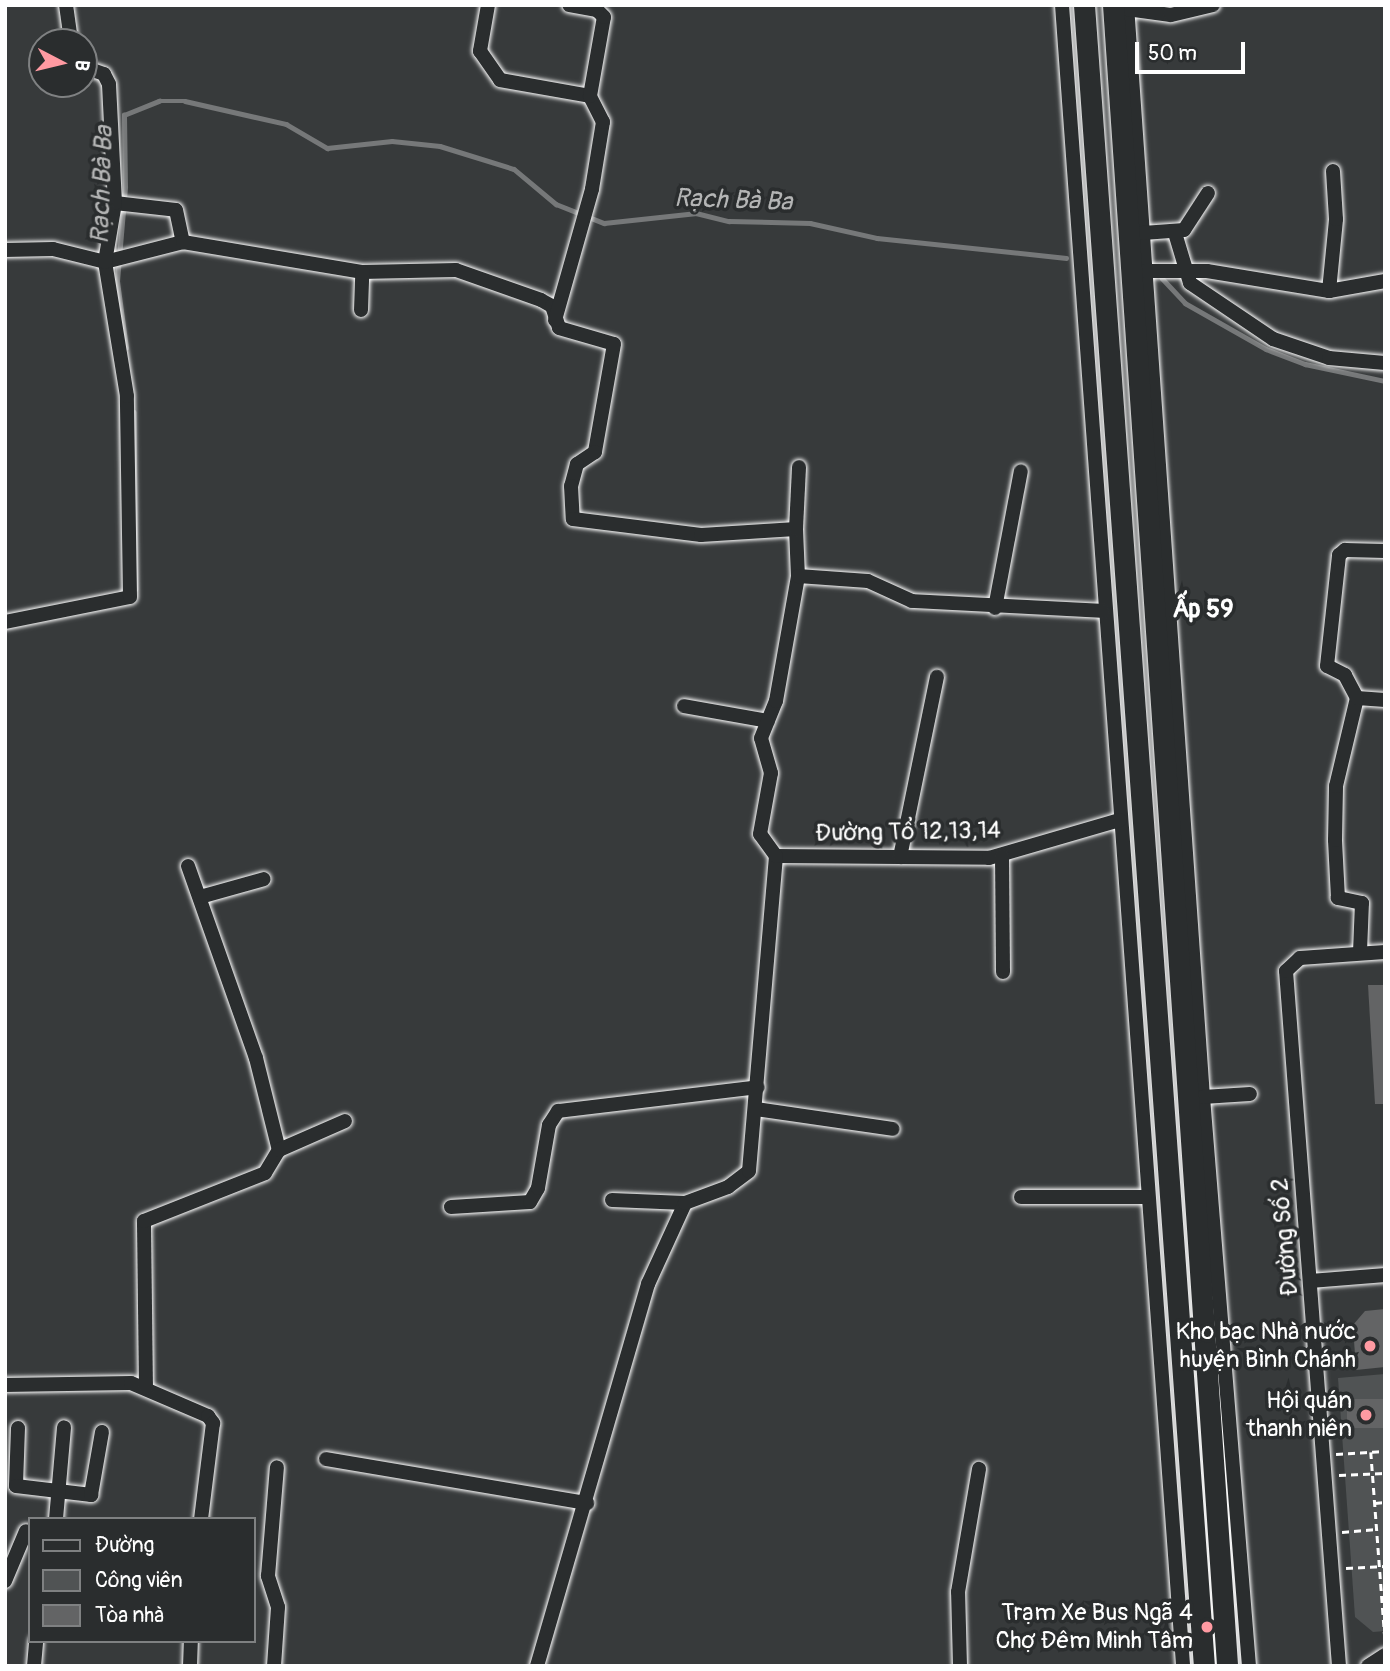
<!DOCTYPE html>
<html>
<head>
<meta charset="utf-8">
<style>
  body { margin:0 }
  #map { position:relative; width:1390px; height:1671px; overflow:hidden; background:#373a3b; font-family:Pangolin,sans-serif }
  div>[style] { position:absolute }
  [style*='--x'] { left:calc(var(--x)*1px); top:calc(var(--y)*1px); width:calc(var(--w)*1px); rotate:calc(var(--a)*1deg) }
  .green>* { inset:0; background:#505354 }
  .stream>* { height:4.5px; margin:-2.25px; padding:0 2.25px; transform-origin:2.25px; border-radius:2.25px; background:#767879 }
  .building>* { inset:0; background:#636465; transform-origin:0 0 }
  .path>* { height:2.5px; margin-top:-1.25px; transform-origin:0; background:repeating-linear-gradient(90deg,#fff 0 7px,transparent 0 12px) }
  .roads { filter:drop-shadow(0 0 2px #fff) drop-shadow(0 0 2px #fff) }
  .minor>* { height:14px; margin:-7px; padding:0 7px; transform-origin:7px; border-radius:7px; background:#2a2d2e }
  .highway>* { height:21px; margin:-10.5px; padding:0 10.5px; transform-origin:10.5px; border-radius:10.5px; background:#2a2d2e }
  .dots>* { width:19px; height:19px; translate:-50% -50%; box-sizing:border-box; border:4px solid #2a2d2e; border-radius:50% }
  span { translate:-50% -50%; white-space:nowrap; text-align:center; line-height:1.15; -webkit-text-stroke:7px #2a2d2e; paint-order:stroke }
  .street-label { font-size:24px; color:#fff }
  .poi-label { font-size:24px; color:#fff }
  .right { translate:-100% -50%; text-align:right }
  .water-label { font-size:26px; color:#b4b5b5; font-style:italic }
  .neighbourhood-label { font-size:26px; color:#fff; font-weight:700 }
  .frame { position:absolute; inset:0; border:7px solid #fff; pointer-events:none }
  .legend { position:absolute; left:28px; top:1517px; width:228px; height:126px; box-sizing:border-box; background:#2a2d2e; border:2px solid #7f8182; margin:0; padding:9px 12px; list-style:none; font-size:21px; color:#fff }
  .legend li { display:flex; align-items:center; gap:14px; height:35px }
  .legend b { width:35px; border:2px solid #7f8182 }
  .north { position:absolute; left:28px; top:28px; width:70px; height:70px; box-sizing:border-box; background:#2a2d2e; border:2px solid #7f8182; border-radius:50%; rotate:97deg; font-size:19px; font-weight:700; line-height:28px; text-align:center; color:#fff }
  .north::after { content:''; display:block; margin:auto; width:24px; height:32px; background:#ff9aa2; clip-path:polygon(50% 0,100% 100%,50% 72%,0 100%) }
  .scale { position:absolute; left:1135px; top:42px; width:110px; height:32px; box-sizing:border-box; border:4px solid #fff; border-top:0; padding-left:9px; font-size:21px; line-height:24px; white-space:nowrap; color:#fff; -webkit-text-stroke:5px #2a2d2e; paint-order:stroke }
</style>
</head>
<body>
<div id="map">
  <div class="green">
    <div style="clip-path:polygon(1385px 1374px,1385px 1631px,1373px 1632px,1355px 1617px,1338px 1378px)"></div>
  </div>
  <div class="stream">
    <div style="--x:1162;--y:278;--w:34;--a:47"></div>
    <div style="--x:1185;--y:303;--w:93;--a:29.6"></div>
    <div style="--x:1266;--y:349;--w:42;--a:21"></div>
    <div style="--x:1305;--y:364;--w:82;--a:12"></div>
    <div style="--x:126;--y:348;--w:68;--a:-97.7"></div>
    <div style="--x:117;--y:281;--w:94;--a:-85.1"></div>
    <div style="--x:125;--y:187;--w:72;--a:-90.8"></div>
    <div style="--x:124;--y:115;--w:38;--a:-22"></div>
    <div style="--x:159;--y:101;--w:26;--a:0"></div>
    <div style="--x:185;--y:101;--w:104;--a:12.8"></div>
    <div style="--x:286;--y:124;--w:48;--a:30.3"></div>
    <div style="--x:327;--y:148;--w:65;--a:-6.1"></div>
    <div style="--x:392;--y:141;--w:48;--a:5.9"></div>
    <div style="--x:440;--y:146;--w:77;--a:17.3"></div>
    <div style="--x:514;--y:169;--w:55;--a:39.8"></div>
    <div style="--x:556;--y:204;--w:52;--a:21.6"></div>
    <div style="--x:604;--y:223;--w:93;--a:-6.2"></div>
    <div style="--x:696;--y:213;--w:34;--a:14"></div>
    <div style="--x:729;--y:221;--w:81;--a:1.4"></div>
    <div style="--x:810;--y:223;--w:69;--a:12.6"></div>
    <div style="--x:877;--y:238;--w:190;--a:6"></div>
    <div style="--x:134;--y:412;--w:177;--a:89.4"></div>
  </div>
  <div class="building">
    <div style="clip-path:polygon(1368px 985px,1385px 985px,1385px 1104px,1375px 1104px)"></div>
    <div style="clip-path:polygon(1385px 1309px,1385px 1367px,1356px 1370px,1353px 1325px,1365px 1311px)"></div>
    <div style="left:1385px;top:1399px;width:29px;height:38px;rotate:90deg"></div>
  </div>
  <div class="path">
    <div style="--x:1371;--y:1452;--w:189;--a:85.7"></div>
    <div style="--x:1336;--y:1454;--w:49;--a:-3.5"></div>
    <div style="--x:1339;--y:1475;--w:46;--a:-2.5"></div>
    <div style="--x:1375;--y:1503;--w:10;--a:-6"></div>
    <div style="--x:1342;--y:1532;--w:35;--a:-5"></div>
    <div style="--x:1346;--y:1568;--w:39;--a:-3"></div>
  </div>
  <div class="roads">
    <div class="minor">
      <div style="--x:66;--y:5;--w:37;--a:82"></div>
      <div style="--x:488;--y:5;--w:47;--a:99.9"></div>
      <div style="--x:480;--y:51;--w:35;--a:55"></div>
      <div style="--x:500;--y:80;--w:91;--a:10.1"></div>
      <div style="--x:1062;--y:5;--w:1665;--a:85.83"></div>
      <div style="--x:1127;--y:5;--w:1095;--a:86.02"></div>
      <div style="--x:1203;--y:1097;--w:571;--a:85.38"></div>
      <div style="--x:1127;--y:9;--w:44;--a:7.8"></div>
      <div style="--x:1171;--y:15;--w:43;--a:-13.4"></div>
      <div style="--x:115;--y:203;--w:61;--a:6.5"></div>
      <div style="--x:176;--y:210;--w:33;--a:78"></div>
      <div style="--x:1143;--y:233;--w:41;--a:-4.2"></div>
      <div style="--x:1184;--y:230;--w:44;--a:-57"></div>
      <div style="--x:1175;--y:233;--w:52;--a:73.3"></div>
      <div style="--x:1190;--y:283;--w:100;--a:34"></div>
      <div style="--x:1273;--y:339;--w:59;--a:18.7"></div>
      <div style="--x:1329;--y:358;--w:56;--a:5.1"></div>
      <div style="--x:5;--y:250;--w:48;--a:-1.2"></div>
      <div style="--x:53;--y:249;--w:54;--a:14"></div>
      <div style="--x:105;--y:262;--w:81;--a:-14.4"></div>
      <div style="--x:183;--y:242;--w:181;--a:9.5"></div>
      <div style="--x:362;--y:272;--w:94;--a:-1.2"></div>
      <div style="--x:456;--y:270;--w:90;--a:19.4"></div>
      <div style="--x:541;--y:300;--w:13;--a:29"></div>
      <div style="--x:552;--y:306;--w:23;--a:72"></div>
      <div style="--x:559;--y:328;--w:57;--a:16.2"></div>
      <div style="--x:614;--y:344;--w:110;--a:100"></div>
      <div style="--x:595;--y:452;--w:22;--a:146"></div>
      <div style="--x:577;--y:464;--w:23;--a:105"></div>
      <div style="--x:571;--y:486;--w:33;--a:87"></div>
      <div style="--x:573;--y:519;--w:129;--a:7.1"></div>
      <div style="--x:701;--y:535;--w:95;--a:-3.6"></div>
      <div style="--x:796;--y:529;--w:47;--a:87.6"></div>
      <div style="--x:1145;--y:271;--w:62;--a:0"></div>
      <div style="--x:1207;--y:271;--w:124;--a:9.3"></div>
      <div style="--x:1329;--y:291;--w:57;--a:-10.1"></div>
      <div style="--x:1329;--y:291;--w:72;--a:-84.4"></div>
      <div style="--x:1336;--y:219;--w:48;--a:-93.6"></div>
      <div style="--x:361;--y:310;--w:38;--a:-88"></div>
      <div style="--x:555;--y:320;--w:136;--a:-74.2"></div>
      <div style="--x:592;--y:189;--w:68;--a:-80.7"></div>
      <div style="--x:603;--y:122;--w:29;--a:-117"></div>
      <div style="--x:590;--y:96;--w:80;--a:-80"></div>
      <div style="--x:604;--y:17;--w:10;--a:-135"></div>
      <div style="--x:597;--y:10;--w:28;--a:-170"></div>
      <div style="--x:796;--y:529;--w:62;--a:-87.2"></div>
      <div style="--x:995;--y:608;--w:139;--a:-79.3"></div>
      <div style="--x:5;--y:622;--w:127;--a:-11.3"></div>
      <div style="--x:130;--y:597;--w:201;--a:-90.9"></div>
      <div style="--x:127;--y:396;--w:136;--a:-99.3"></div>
      <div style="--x:105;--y:262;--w:60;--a:-80.4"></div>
      <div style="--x:115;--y:203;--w:119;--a:-92.9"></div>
      <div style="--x:109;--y:84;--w:11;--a:-117"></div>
      <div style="--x:104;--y:74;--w:21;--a:-161"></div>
      <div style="--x:1357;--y:698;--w:28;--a:4"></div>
      <div style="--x:684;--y:706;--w:85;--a:10.1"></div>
      <div style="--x:776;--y:856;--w:213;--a:0.5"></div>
      <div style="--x:989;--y:858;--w:136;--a:-16.2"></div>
      <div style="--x:1002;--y:856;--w:116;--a:89.5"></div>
      <div style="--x:900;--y:857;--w:184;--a:-78.4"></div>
      <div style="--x:188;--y:866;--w:204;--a:70.5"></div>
      <div style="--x:256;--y:1058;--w:95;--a:76"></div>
      <div style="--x:200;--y:897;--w:66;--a:-15.7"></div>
      <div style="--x:1360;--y:952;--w:49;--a:-87.7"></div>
      <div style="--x:1362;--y:903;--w:25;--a:-168"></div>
      <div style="--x:1338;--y:898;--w:58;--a:-93"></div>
      <div style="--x:1335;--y:840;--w:54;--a:-88.9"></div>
      <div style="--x:1336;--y:786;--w:90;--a:-76.6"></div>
      <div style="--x:1357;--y:698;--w:26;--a:-118"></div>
      <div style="--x:1345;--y:675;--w:20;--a:-153"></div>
      <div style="--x:1327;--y:666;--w:112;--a:-83.8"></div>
      <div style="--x:1339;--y:555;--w:8;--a:-40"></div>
      <div style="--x:1345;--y:550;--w:40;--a:1.4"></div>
      <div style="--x:1203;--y:1097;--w:47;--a:-3.7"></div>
      <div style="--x:756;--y:1109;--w:138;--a:8.3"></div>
      <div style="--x:1021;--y:1197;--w:124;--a:0"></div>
      <div style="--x:612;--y:1200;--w:73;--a:2.4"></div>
      <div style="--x:451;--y:1207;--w:79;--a:-3.6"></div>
      <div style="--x:530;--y:1202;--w:16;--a:-60"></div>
      <div style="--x:538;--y:1188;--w:64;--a:-80.1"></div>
      <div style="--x:549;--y:1125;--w:17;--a:-57"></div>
      <div style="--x:558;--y:1111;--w:201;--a:-6.8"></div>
      <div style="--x:1311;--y:1281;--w:74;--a:-4.6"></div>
      <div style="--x:5;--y:1385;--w:126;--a:-0.9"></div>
      <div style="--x:131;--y:1383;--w:84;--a:23.2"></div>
      <div style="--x:208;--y:1416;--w:9;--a:54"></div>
      <div style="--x:213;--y:1423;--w:97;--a:97.1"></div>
      <div style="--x:146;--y:1388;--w:167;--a:-90.7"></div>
      <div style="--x:144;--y:1221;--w:130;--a:-21.6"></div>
      <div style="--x:265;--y:1173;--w:27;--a:-59"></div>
      <div style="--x:279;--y:1150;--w:72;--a:-23.7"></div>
      <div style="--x:18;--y:1428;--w:58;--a:92"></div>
      <div style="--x:16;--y:1486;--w:76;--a:6.8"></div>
      <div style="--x:91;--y:1495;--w:64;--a:-80.1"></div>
      <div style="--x:326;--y:1459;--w:265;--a:9.6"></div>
      <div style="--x:56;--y:1519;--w:92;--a:-85"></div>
      <div style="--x:5;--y:1581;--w:54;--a:-67.2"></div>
      <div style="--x:34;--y:1666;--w:25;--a:-85"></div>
      <div style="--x:190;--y:1666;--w:25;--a:-88"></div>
      <div style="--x:274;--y:1666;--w:59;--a:-86.1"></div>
      <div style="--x:278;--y:1607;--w:33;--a:-108"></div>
      <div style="--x:268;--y:1576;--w:109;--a:-85.3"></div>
      <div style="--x:537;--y:1666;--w:398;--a:-73.8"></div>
      <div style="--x:648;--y:1284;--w:89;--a:-65.4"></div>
      <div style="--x:685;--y:1203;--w:46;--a:-20.4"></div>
      <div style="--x:728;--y:1187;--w:26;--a:-37"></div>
      <div style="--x:749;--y:1171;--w:316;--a:-85.1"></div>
      <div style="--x:776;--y:856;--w:27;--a:-126"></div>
      <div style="--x:760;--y:834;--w:62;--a:-79.8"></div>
      <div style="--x:771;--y:773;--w:36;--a:-106"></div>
      <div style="--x:761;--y:738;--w:40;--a:-68"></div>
      <div style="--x:776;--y:701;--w:127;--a:-80"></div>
      <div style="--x:798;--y:576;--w:70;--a:4.1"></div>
      <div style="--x:868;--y:581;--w:48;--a:24.4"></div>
      <div style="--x:912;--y:601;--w:191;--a:3"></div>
      <div style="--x:960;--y:1666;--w:74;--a:-91.5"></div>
      <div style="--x:958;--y:1592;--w:125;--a:-80.3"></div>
      <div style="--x:1339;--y:1666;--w:697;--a:-94.36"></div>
      <div style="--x:1286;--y:971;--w:19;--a:-43"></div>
      <div style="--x:1300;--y:958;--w:85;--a:-4"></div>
      <div style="--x:1368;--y:1666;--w:20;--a:-33"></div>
    </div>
    <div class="highway">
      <div style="--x:1084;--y:5;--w:1665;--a:85.87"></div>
      <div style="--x:1113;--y:5;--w:1665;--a:86.07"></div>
    </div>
  </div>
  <div class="dots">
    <div style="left:1370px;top:1346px;background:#ff9aa2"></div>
    <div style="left:1366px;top:1415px;background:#ff9aa2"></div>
    <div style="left:1207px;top:1627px;background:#ff9aa2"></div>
  </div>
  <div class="street-label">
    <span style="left:908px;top:832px;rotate:-1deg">Đường Tổ 12,13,14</span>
    <span style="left:1285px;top:1237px;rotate:-95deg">Đường Số 2</span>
  </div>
  <div class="poi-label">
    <span class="right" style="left:1356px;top:1346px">Kho bạc Nhà nước<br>huyện Bình Chánh</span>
    <span class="right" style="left:1352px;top:1415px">Hội quán<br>thanh niên</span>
    <span class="right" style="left:1193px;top:1627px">Trạm Xe Bus Ngã 4<br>Chợ Đêm Minh Tâm</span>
  </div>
  <div class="water-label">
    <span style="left:103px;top:185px;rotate:-88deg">Rạch Bà Ba</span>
    <span style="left:733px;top:201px;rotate:2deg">Rạch Bà Ba</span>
  </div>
  <div class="neighbourhood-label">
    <span style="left:1203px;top:610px">Ấp 59</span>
  </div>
  <div class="frame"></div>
  <ul class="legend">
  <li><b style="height:9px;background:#2a2d2e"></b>Đường</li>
  <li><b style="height:19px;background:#505354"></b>Công viên</li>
  <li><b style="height:19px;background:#636465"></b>Tòa nhà</li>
  </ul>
  <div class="north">B</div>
  <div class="scale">50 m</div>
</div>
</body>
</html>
